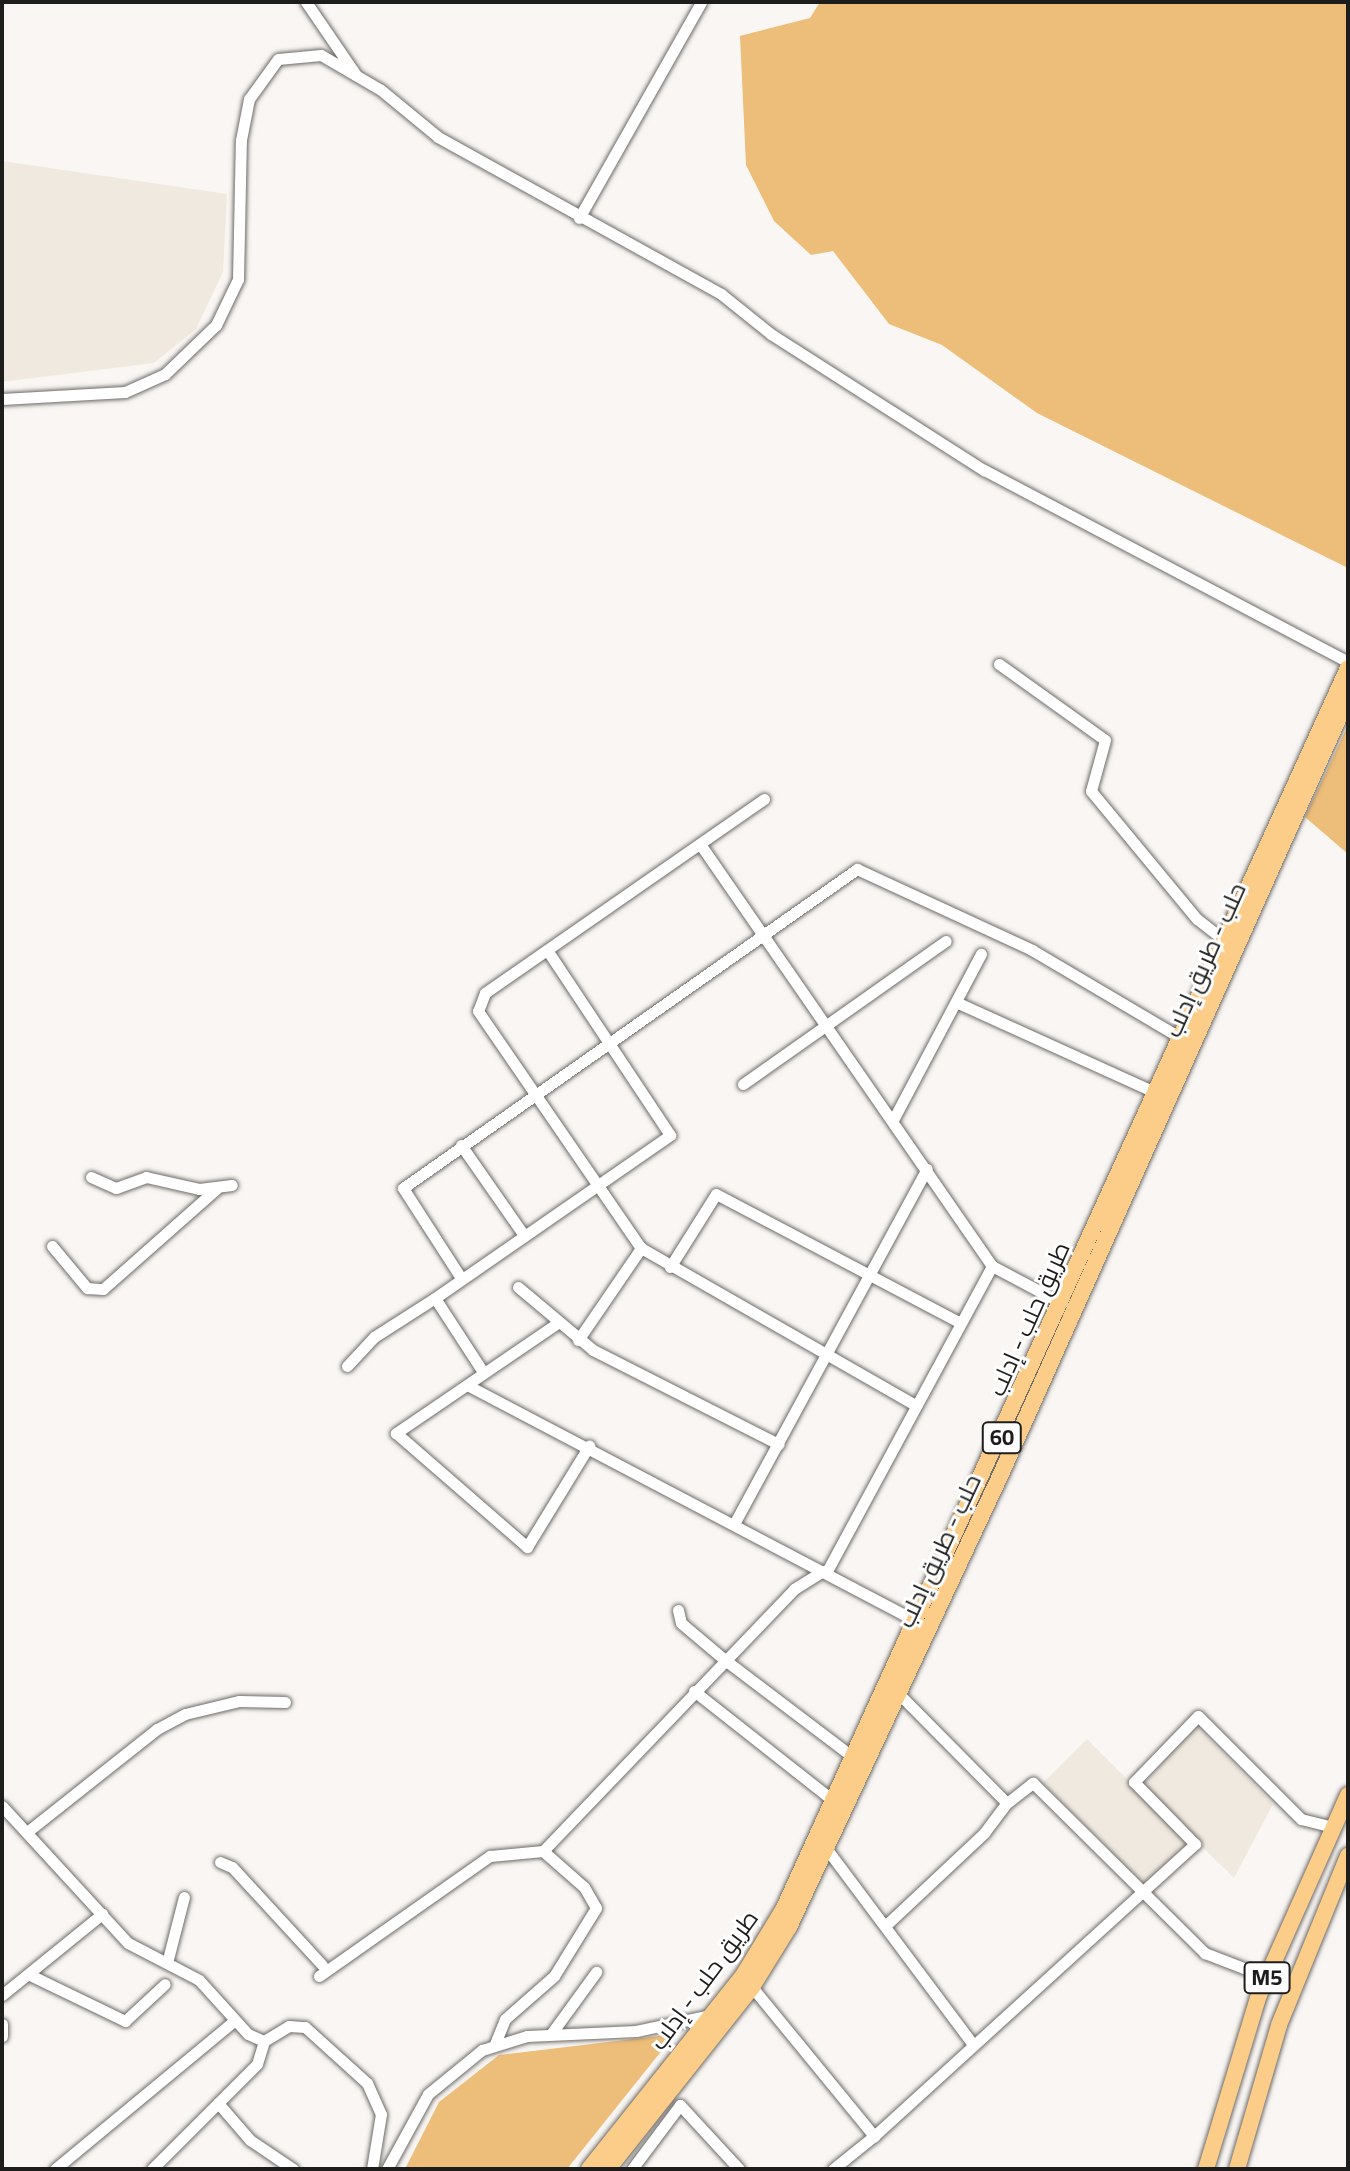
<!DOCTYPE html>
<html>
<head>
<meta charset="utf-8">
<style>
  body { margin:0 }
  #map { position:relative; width:1350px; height:2171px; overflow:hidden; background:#f9f6f3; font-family:Georgia,Cairo,serif }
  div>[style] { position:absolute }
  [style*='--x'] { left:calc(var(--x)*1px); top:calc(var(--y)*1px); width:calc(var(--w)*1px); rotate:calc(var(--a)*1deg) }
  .built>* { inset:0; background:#f0e9e0; transform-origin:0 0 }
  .green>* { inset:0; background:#edbd7a }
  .roads { filter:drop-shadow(0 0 2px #6d6b68) drop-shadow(0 0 2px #6d6b68) }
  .minor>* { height:11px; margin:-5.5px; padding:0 5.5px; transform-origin:5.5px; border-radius:5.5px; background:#fff }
  .highway>* { height:16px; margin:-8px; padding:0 8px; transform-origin:8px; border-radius:8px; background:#fccc89 }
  span { translate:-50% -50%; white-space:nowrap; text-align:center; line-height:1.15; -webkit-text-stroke:6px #fff; paint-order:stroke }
  .shield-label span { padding:2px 6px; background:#fff; border:2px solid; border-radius:6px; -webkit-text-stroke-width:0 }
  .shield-label { font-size:22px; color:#1d1d1c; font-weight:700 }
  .street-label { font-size:24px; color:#1d1d1c }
  .frame { position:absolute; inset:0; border:4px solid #1d1d1c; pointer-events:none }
</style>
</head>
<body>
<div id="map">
  <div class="built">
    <div style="clip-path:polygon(2px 161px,227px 194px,223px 272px,196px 329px,154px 363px,2px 382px)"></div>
    <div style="clip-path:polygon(1196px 1725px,1273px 1804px,1234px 1878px,1141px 1787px)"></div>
    <div style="left:1087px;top:1739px;width:145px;height:62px;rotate:45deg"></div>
  </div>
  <div class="green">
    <div style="clip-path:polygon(820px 2px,1348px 2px,1348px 568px,1037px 413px,942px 345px,889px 324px,833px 251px,811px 255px,774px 221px,746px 165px,740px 36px,810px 18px)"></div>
    <div style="clip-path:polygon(1348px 725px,1348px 854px,1305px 817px)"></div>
    <div style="clip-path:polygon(675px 2034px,567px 2169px,405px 2169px,439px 2102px,499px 2055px)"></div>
  </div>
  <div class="roads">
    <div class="minor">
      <div style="--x:306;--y:2;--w:88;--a:55.6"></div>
      <div style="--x:579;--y:218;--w:248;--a:-60.5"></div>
      <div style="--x:2;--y:399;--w:123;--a:-3.3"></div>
      <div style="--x:125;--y:392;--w:44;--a:-24.2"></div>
      <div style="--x:165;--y:374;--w:71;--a:-43.9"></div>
      <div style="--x:216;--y:325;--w:51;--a:-64.4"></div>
      <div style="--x:238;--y:279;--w:139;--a:-88.8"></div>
      <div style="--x:241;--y:140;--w:42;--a:-79"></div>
      <div style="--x:249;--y:99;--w:49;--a:-54.1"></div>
      <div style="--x:278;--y:59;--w:43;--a:-5.3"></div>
      <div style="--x:321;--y:55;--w:69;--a:30.3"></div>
      <div style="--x:381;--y:90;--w:74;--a:39.5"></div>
      <div style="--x:438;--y:137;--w:324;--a:29"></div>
      <div style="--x:721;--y:294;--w:64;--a:38.7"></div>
      <div style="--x:771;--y:334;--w:253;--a:32.6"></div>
      <div style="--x:984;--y:470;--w:412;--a:27.8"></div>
      <div style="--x:999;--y:664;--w:130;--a:35.6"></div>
      <div style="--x:1105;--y:740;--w:53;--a:105.4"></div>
      <div style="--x:1091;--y:791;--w:166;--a:50.4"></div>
      <div style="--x:1197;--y:919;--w:41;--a:38"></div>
      <div style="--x:764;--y:799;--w:340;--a:145.2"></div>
      <div style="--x:485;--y:993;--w:19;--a:111"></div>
      <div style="--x:478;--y:1011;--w:288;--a:55.5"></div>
      <div style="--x:641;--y:1248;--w:316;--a:29.8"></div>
      <div style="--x:700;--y:844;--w:513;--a:55.32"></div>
      <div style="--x:992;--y:1266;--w:79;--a:27.9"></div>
      <div style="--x:956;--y:1002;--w:213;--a:24.4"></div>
      <div style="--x:743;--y:1084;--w:248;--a:-35.2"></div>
      <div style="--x:893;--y:1120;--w:188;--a:-62.1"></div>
      <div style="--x:461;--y:1145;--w:108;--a:55.1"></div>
      <div style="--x:91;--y:1177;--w:27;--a:24"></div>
      <div style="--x:116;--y:1188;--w:32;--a:-20"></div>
      <div style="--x:146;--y:1177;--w:54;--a:12.8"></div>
      <div style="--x:199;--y:1189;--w:33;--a:-7"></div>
      <div style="--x:52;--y:1246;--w:55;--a:50.2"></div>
      <div style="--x:87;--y:1288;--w:16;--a:4"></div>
      <div style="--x:103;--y:1289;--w:152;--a:-41.5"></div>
      <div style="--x:670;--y:1267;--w:86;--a:-57.8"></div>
      <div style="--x:716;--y:1194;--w:275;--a:27.8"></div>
      <div style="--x:461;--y:1278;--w:107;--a:-122.8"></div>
      <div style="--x:403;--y:1188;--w:555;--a:-35.09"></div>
      <div style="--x:857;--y:869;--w:193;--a:24.8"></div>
      <div style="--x:1032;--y:950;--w:165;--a:30.6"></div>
      <div style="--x:518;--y:1287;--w:98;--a:40"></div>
      <div style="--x:593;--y:1350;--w:208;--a:26.9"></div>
      <div style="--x:556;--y:1324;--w:194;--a:145.7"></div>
      <div style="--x:396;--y:1433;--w:174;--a:41"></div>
      <div style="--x:527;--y:1547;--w:119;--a:-58.5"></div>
      <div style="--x:578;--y:1340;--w:112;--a:-55.6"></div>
      <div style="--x:347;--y:1366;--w:40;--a:-47"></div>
      <div style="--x:374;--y:1337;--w:72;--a:-32.6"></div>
      <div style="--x:483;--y:1372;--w:88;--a:-123"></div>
      <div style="--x:435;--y:1298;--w:286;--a:-34.7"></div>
      <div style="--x:670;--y:1135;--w:222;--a:-123.6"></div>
      <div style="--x:467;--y:1385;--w:509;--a:27.72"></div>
      <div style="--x:734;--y:1524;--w:404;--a:-61.5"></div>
      <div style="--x:826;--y:1573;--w:349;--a:-61.6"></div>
      <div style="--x:678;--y:1610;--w:13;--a:77"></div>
      <div style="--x:681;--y:1623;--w:57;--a:40.1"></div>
      <div style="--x:725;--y:1660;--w:162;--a:37.2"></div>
      <div style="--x:694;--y:1691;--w:178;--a:38.2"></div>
      <div style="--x:899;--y:1694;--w:153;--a:45.3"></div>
      <div style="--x:1007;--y:1803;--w:33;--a:-38"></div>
      <div style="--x:1033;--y:1783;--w:242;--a:44.7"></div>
      <div style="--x:1205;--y:1953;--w:66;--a:21.2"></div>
      <div style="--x:2;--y:1806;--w:186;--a:47.4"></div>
      <div style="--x:128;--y:1943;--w:80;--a:27.5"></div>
      <div style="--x:199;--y:1980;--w:73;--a:47.8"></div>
      <div style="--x:248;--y:2034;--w:17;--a:24"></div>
      <div style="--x:264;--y:2041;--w:29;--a:-31"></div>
      <div style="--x:289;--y:2026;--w:16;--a:4"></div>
      <div style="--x:305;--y:2027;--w:84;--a:42.1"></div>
      <div style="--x:367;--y:2083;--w:34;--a:66"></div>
      <div style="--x:381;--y:2114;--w:56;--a:99.3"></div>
      <div style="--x:27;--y:1832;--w:166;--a:-38.4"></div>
      <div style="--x:157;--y:1729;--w:32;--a:-28"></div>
      <div style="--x:185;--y:1714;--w:56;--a:-13.5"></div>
      <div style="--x:239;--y:1701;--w:46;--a:1.2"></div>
      <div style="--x:826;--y:1848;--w:242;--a:53.2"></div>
      <div style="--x:543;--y:1851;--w:363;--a:-46.2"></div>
      <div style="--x:794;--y:1589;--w:34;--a:-32"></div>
      <div style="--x:220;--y:1862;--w:13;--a:23"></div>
      <div style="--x:232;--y:1867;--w:133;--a:47.4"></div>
      <div style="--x:885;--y:1926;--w:136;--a:-43.2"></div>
      <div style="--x:984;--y:1833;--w:38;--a:-53"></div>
      <div style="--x:167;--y:1963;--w:68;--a:-75.6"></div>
      <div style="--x:30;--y:1975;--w:106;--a:25.8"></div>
      <div style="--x:125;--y:2021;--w:54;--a:-42.8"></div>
      <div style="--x:319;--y:1976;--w:209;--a:-35.1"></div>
      <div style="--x:490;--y:1856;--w:53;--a:-5.4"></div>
      <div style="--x:543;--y:1851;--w:55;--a:41.3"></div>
      <div style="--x:584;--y:1887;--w:24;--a:60"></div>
      <div style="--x:596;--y:1908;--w:80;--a:121.7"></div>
      <div style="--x:554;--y:1976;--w:65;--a:138.7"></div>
      <div style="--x:505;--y:2019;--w:27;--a:112"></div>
      <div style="--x:752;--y:1987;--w:193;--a:50.7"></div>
      <div style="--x:874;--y:2136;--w:434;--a:-42.3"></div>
      <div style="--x:1195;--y:1844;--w:87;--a:-134.5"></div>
      <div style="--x:1134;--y:1782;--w:92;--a:-45.9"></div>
      <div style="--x:1198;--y:1716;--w:146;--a:45"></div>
      <div style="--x:1301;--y:1819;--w:32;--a:14"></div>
      <div style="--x:2;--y:1995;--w:129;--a:-39"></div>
      <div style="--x:2;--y:2024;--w:12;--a:90"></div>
      <div style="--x:551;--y:2034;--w:77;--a:-54"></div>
      <div style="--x:218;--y:2103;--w:49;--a:49.1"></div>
      <div style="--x:250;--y:2140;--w:52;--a:34"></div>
      <div style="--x:55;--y:2169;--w:232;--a:-39.6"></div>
      <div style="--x:152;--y:2169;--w:148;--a:-45"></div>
      <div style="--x:257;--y:2064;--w:24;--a:-73"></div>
      <div style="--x:387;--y:2169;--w:85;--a:-61.3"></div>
      <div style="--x:428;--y:2094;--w:70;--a:-39.2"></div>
      <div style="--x:482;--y:2050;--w:47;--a:-17.3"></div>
      <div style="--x:527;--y:2036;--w:109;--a:-2.6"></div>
      <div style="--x:636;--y:2031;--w:77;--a:-12"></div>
      <div style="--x:632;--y:2169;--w:80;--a:-53.1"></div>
      <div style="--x:680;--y:2105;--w:87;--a:47.3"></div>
      <div style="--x:833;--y:2169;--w:53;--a:-38.8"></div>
    </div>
    <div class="highway">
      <div style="--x:589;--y:2169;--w:249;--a:-51.5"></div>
      <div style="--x:744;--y:1974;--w:77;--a:-58.8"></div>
      <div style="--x:784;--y:1908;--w:1362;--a:-65.54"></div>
      <div style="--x:608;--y:2169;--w:232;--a:-51.6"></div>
      <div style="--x:752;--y:1987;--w:70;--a:-58.3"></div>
      <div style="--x:789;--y:1927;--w:500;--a:-64.92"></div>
      <div style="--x:1001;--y:1474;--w:851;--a:-65.93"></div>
      <div style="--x:1206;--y:2169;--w:182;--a:-73.1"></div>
      <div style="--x:1259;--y:1995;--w:219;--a:-66"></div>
      <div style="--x:1237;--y:2169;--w:150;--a:-73.7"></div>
      <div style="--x:1279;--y:2025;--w:183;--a:-67.8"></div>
    </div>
  </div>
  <div class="shield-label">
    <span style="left:1002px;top:1438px">60</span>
    <span style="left:1267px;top:1978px">M5</span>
  </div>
  <div class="street-label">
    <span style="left:1205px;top:960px;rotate:-66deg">حلب - طريق إدلب</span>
    <span style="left:1029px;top:1319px;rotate:-66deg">طريق حلب - إدلب</span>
    <span style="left:939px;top:1551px;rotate:-65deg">حلب - طريق إدلب</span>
    <span style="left:704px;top:1980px;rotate:-54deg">طريق حلب - إدلب</span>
  </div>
  <div class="frame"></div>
</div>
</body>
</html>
